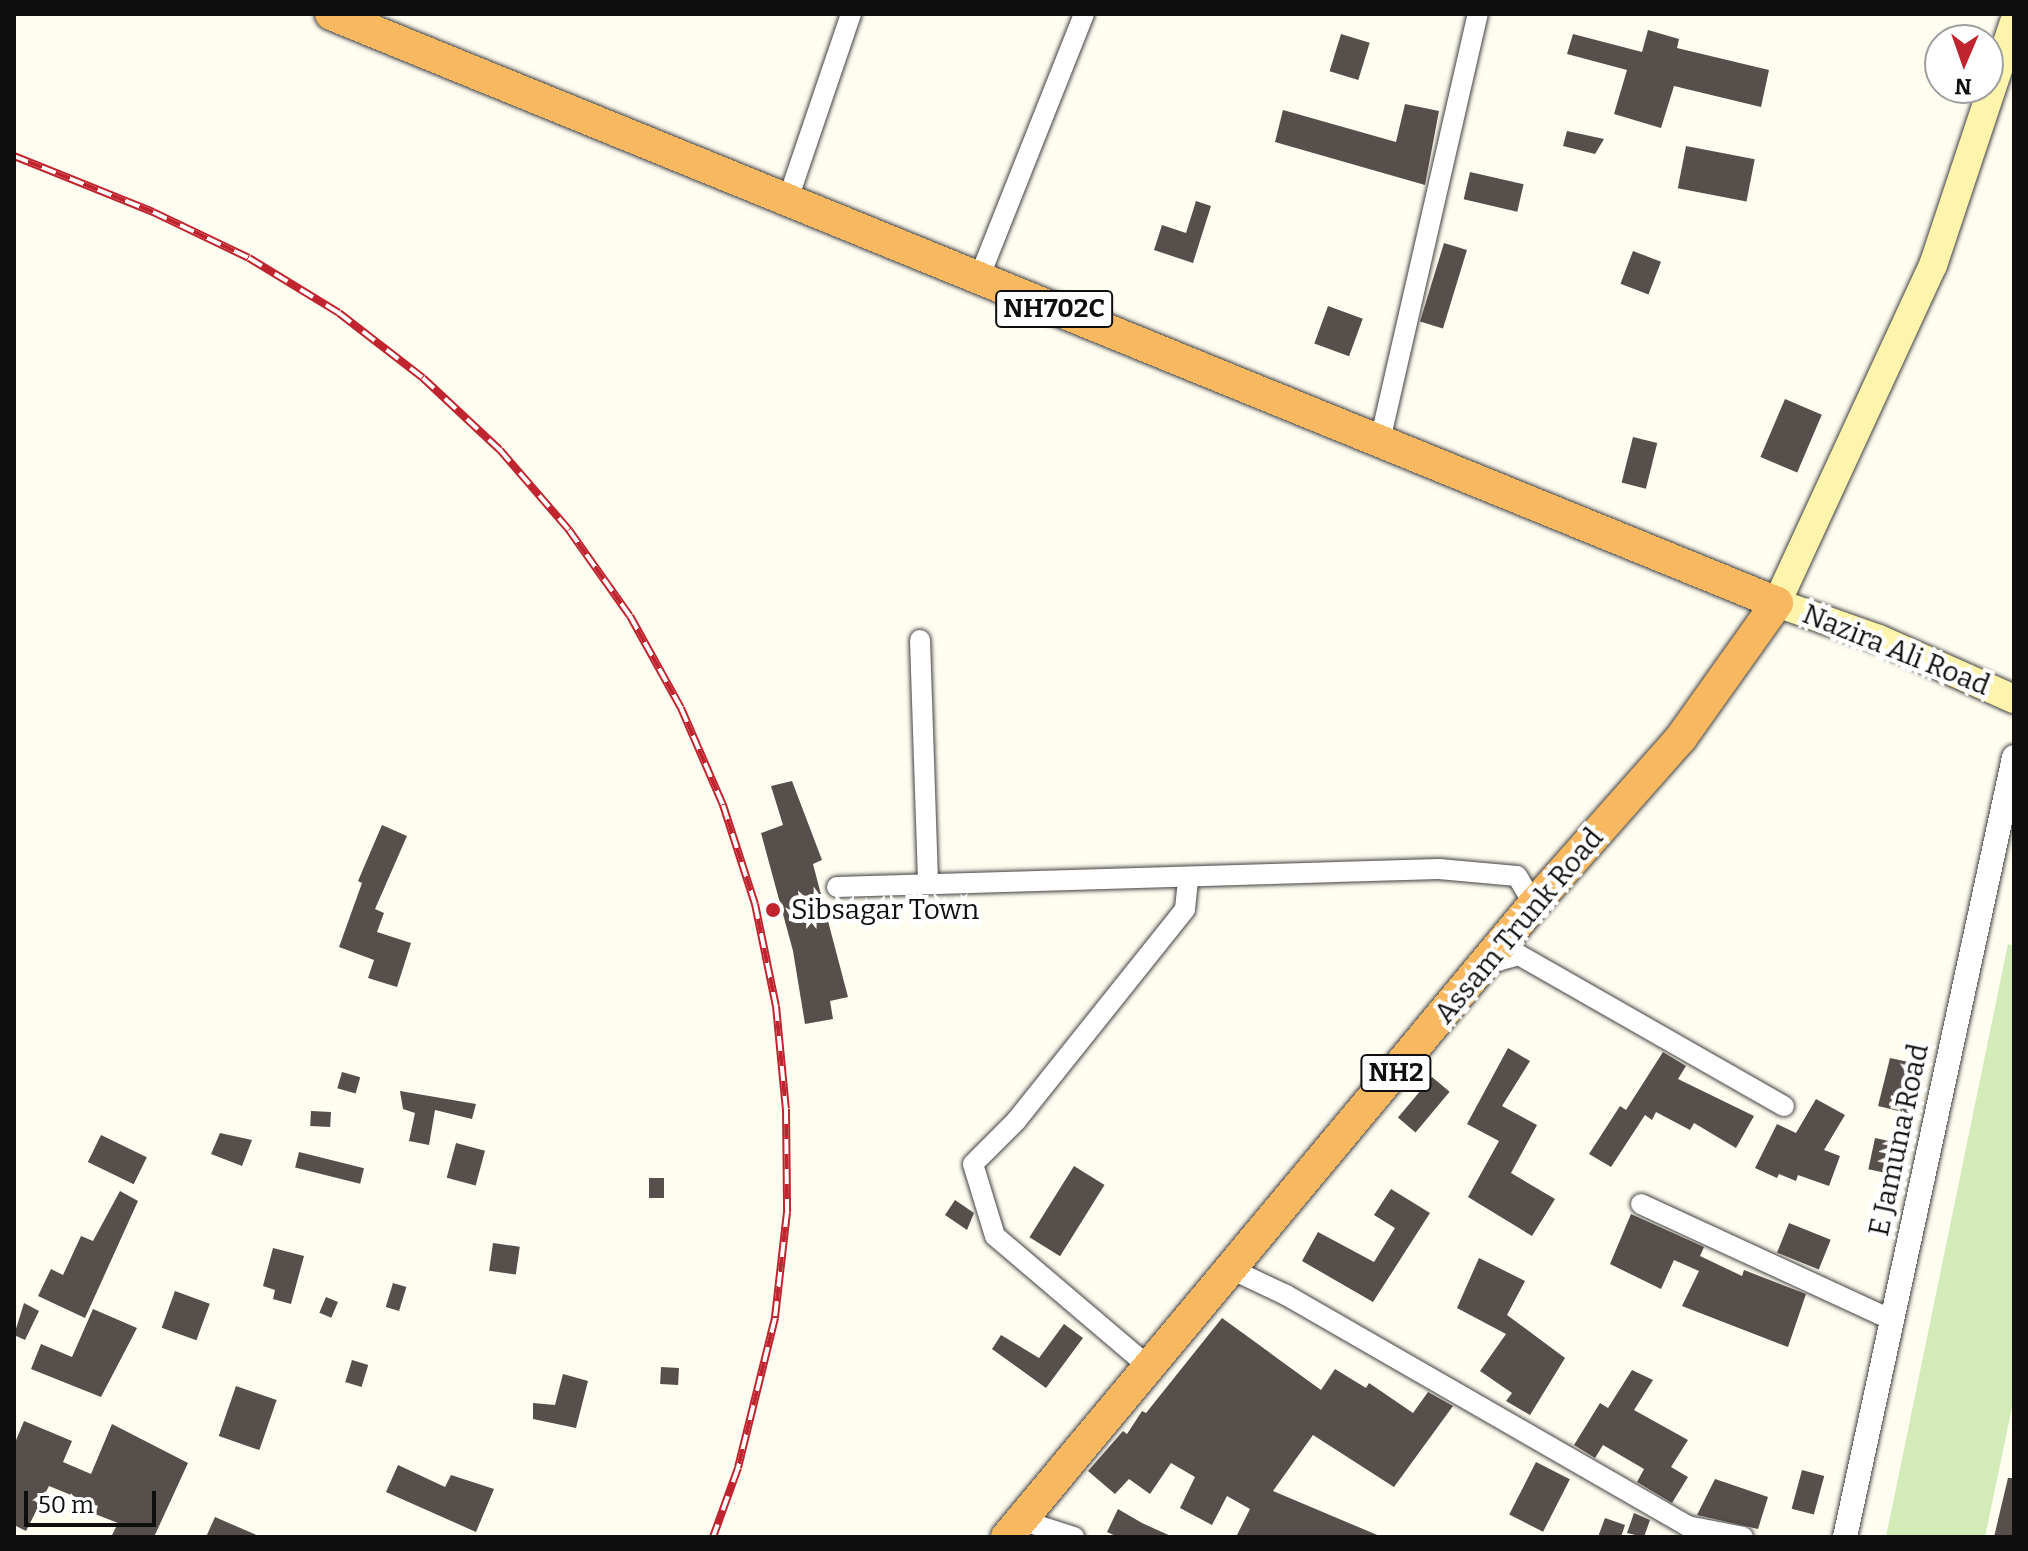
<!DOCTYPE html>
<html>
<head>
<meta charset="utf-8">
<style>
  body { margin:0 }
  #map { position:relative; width:2028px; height:1551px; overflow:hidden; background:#fffcf0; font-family:Bitter,serif }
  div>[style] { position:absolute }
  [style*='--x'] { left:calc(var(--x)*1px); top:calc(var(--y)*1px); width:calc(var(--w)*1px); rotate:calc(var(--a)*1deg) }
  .green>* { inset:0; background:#d3eab9 }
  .building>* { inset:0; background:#574f4b; transform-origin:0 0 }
  .roads { filter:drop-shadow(0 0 2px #424242) drop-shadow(0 0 2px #424242) }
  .minor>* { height:20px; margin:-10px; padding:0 10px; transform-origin:10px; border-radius:10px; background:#fff }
  .tertiary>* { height:24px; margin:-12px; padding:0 12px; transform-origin:12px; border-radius:12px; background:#fff }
  .secondary>* { height:28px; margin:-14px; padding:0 14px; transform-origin:14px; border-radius:14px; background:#fff4ab }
  .trunk>* { height:32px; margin:-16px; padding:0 16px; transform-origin:16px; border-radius:16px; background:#f7b85f }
  .rail>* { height:8px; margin-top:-4px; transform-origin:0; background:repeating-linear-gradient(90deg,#fff 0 15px,#c0252f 0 30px); box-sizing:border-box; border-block:2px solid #c0252f }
  .dots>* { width:22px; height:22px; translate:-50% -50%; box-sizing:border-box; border:4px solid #fff; border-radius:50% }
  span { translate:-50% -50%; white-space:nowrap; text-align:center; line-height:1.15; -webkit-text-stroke:8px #fff; paint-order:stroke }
  .shield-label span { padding:2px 6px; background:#fff; border:2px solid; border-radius:6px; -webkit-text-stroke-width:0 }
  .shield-label { font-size:26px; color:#0f0f0f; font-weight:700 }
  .street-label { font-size:28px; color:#0f0f0f }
  .poi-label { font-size:28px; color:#0f0f0f }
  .left { translate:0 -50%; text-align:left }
  .frame { position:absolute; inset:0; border:16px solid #0f0f0f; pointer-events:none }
  .north { position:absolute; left:1924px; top:24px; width:80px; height:80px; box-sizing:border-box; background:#fff; border:2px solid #9f9f9f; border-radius:50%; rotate:182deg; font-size:22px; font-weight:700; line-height:32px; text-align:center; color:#0f0f0f }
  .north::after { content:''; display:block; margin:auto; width:28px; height:36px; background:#c0252f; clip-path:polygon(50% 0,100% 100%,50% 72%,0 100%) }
  .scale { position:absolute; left:24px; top:1491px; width:132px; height:36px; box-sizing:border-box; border:4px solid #0f0f0f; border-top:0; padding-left:10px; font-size:24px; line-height:28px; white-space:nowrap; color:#0f0f0f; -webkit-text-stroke:6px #fff; paint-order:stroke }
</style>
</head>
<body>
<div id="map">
  <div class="green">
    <div style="clip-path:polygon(2008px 944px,2014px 946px,2014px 1398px,1985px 1537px,1886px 1537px)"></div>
  </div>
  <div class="building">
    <div style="clip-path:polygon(1648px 30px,1679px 39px,1677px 48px,1769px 70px,1761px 107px,1674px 86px,1661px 128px,1614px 114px,1627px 70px,1567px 54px,1573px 34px,1642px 52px)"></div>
    <div style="left:1341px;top:34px;width:30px;height:39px;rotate:17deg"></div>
    <div style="clip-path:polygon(1405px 104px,1439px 111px,1425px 185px,1275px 142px,1283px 110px,1396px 142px)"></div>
    <div style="clip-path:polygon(1567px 131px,1604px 139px,1595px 154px,1563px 146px)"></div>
    <div style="left:1686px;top:146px;width:70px;height:43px;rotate:11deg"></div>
    <div style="left:1470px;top:172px;width:55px;height:28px;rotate:13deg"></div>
    <div style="clip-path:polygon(1196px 201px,1211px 206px,1193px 263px,1154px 250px,1162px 225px,1186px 233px)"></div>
    <div style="left:1444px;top:243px;width:24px;height:82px;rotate:17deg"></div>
    <div style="left:1633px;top:251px;width:30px;height:35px;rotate:21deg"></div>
    <div style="left:1328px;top:306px;width:37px;height:40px;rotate:20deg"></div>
    <div style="left:1785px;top:399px;width:40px;height:63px;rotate:23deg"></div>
    <div style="left:1633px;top:437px;width:25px;height:47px;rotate:14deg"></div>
    <div style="clip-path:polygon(792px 781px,822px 860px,813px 864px,848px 997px,830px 1001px,833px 1019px,805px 1024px,793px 951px,761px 833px,783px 825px,771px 786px)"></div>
    <div style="clip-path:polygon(382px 825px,407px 836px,375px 909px,384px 913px,377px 932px,411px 943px,397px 987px,368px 978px,374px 960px,339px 947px,362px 883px,358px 881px)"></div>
    <div style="clip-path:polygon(1508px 1048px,1530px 1061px,1502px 1106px,1537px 1125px,1511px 1173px,1555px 1199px,1532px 1236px,1468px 1197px,1499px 1141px,1467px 1124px)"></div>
    <div style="clip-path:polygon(1663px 1052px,1686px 1066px,1678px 1079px,1754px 1116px,1736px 1148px,1694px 1123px,1690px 1130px,1656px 1112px,1652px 1120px,1645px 1115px,1611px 1167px,1589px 1154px,1620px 1106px,1626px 1110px)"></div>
    <div style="clip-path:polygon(1890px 1058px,1913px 1063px,1908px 1085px,1920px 1087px,1915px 1115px,1878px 1106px)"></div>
    <div style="left:342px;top:1072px;width:19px;height:17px;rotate:16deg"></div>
    <div style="left:1432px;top:1077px;width:23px;height:53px;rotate:40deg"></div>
    <div style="clip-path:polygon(400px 1091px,476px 1104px,472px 1119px,435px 1110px,429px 1145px,409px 1141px,415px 1113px,403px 1109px)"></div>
    <div style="clip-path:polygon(1816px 1099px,1845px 1115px,1824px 1150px,1840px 1156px,1829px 1186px,1798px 1175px,1796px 1181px,1779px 1174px,1777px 1178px,1755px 1168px,1777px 1124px,1796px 1133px)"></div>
    <div style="left:311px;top:1111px;width:20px;height:15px;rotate:3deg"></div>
    <div style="clip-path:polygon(220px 1133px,252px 1140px,242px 1166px,211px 1154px)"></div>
    <div style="left:101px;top:1135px;width:51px;height:30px;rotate:26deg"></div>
    <div style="left:1875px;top:1138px;width:24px;height:32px;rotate:12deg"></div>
    <div style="left:456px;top:1143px;width:30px;height:36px;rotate:15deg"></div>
    <div style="left:299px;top:1152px;width:67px;height:16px;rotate:14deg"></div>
    <div style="left:1074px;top:1166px;width:36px;height:84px;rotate:32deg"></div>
    <div style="left:649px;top:1178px;width:15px;height:20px"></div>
    <div style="clip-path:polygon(1391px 1189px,1430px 1213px,1373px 1302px,1302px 1261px,1318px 1232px,1374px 1262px,1395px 1228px,1374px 1215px)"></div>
    <div style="clip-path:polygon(120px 1191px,138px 1201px,85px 1318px,38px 1296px,51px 1269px,63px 1275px,81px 1236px,93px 1241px)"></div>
    <div style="clip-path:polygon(955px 1200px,974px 1213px,967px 1230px,945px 1215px)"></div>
    <div style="clip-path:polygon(1631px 1214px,1704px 1247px,1700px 1256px,1742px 1276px,1744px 1270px,1806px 1294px,1788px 1347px,1682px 1306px,1699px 1271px,1674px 1260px,1661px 1289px,1610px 1264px)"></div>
    <div style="left:1789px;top:1223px;width:45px;height:32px;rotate:22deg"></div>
    <div style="left:493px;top:1243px;width:27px;height:28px;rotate:8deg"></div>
    <div style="clip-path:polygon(273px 1248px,304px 1256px,291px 1304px,273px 1299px,275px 1290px,263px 1286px)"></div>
    <div style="clip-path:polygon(1479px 1258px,1525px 1281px,1507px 1315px,1565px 1358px,1530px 1415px,1506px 1401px,1512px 1393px,1480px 1371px,1506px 1334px,1457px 1308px)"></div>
    <div style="left:393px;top:1283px;width:14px;height:25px;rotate:17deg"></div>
    <div style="left:175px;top:1291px;width:37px;height:39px;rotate:20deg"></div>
    <div style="left:326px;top:1297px;width:13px;height:17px;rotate:23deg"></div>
    <div style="clip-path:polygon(24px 1303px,39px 1311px,25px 1340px,14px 1335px)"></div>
    <div style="clip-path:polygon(93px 1309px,137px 1328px,101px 1397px,31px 1369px,41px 1344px,72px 1357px)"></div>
    <div style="clip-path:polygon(1222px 1318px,1321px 1390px,1335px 1369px,1366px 1388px,1369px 1383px,1413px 1413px,1428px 1392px,1453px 1406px,1394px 1487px,1313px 1435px,1273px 1491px,1382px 1537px,1236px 1537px,1250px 1509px,1227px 1496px,1212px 1525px,1180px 1508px,1195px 1477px,1171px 1463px,1150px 1494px,1129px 1479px,1115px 1494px,1088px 1471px,1123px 1431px,1127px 1434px,1142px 1411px,1146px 1413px)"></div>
    <div style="clip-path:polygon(1064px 1324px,1083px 1338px,1046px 1388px,992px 1349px,1001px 1335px,1039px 1358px)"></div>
    <div style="left:352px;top:1360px;width:17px;height:23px;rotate:17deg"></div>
    <div style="left:661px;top:1367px;width:18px;height:17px;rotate:3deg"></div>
    <div style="clip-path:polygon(1632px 1370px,1653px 1380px,1634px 1410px,1688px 1440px,1671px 1467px,1688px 1477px,1672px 1503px,1637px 1482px,1644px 1469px,1603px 1445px,1595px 1458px,1574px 1445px,1600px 1403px,1608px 1408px)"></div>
    <div style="clip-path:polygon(563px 1374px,588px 1381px,576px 1428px,533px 1419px,533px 1403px,555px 1405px)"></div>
    <div style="left:236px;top:1386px;width:43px;height:53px;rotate:19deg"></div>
    <div style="clip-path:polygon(24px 1421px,72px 1441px,63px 1462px,91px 1474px,112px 1424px,188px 1463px,154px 1537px,111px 1537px,118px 1523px,95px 1514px,98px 1506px,49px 1486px,26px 1531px,14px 1525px,14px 1445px)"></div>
    <div style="left:1536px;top:1462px;width:38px;height:59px;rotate:27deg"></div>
    <div style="clip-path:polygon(398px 1465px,445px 1487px,451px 1475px,494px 1489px,476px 1532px,386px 1492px)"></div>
    <div style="left:1802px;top:1470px;width:23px;height:40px;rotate:15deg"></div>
    <div style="clip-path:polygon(2008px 1478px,2014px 1478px,2014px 1537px,1994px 1537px)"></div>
    <div style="clip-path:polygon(1715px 1479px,1768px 1497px,1758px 1529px,1697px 1515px)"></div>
    <div style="clip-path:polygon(1118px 1509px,1142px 1523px,1173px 1537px,1118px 1537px,1107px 1532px)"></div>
    <div style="clip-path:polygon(1634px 1513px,1650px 1520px,1644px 1537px,1627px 1533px)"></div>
    <div style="clip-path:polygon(215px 1517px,261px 1537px,206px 1537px)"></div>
    <div style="clip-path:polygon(1605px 1518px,1625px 1525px,1621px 1537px,1598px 1537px)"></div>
  </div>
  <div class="roads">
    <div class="minor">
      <div style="--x:787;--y:202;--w:199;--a:-71.2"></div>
      <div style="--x:979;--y:278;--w:284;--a:-68.3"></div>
      <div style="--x:1379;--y:445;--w:442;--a:-77.1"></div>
      <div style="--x:920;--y:640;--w:243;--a:88.1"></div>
      <div style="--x:837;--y:887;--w:602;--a:-1.71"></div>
      <div style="--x:1439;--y:869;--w:78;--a:5.1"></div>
      <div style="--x:1517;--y:876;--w:33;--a:59"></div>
      <div style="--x:1486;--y:964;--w:34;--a:-15"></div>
      <div style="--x:1519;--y:955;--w:305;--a:29.7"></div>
      <div style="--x:1641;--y:1204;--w:277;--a:24.8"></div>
      <div style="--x:1231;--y:1269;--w:61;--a:25.3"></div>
      <div style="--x:1286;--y:1295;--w:463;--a:29.9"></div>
      <div style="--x:1687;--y:1526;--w:57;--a:11.1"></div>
      <div style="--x:1149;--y:1367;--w:202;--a:-139.6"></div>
      <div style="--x:995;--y:1236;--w:75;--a:-107"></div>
      <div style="--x:973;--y:1164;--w:61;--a:-45"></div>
      <div style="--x:1016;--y:1121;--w:271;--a:-51.4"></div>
      <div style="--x:1185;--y:909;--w:31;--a:-84"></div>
      <div style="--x:1021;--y:1520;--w:56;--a:17.8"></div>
    </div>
    <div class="tertiary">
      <div style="--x:1845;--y:1537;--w:798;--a:-77.77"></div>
    </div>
    <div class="secondary">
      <div style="--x:2014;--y:22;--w:256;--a:108.4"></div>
      <div style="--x:1933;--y:265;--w:372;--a:114.8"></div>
      <div style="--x:1777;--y:603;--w:108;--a:19.4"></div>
      <div style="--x:1879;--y:639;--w:148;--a:24"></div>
    </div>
    <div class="trunk">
      <div style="--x:331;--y:14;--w:1561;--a:22.16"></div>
      <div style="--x:1777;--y:603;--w:166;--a:125.4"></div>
      <div style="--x:1681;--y:738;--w:222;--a:131.5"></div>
      <div style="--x:1534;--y:904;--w:824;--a:129.78"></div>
    </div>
  </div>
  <div class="rail">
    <div style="--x:14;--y:156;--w:150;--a:21.9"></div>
    <div style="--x:153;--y:212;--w:106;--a:25.6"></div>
    <div style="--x:249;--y:258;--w:105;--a:31.4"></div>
    <div style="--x:339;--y:313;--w:106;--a:37.7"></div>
    <div style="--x:423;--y:378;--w:105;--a:43.1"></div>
    <div style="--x:500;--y:450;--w:106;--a:49.2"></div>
    <div style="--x:569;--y:530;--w:105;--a:54.7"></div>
    <div style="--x:630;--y:616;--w:105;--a:61"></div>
    <div style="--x:681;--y:708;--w:106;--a:66.6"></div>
    <div style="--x:723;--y:805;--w:104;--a:72.1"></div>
    <div style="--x:755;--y:904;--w:104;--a:78.4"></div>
    <div style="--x:776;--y:1006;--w:103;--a:84.5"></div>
    <div style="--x:786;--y:1109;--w:103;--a:89.4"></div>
    <div style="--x:787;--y:1212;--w:107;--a:96.5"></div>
    <div style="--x:775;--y:1318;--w:154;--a:103.9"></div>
    <div style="--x:738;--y:1468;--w:73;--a:109.9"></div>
  </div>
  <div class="dots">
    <div style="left:773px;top:910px;background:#c0252f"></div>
  </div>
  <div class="shield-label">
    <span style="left:1054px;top:309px">NH702C</span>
    <span style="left:1396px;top:1073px">NH2</span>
  </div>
  <div class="street-label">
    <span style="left:1896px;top:650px;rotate:22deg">Nazira Ali Road</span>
    <span style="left:1519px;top:926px;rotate:-50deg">Assam Trunk Road</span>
    <span style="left:1899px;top:1140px;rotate:-78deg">E Jamuna Road</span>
  </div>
  <div class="poi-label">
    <span class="left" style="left:791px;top:910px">Sibsagar Town</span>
  </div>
  <div class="frame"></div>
  <div class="north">N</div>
  <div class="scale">50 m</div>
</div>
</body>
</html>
